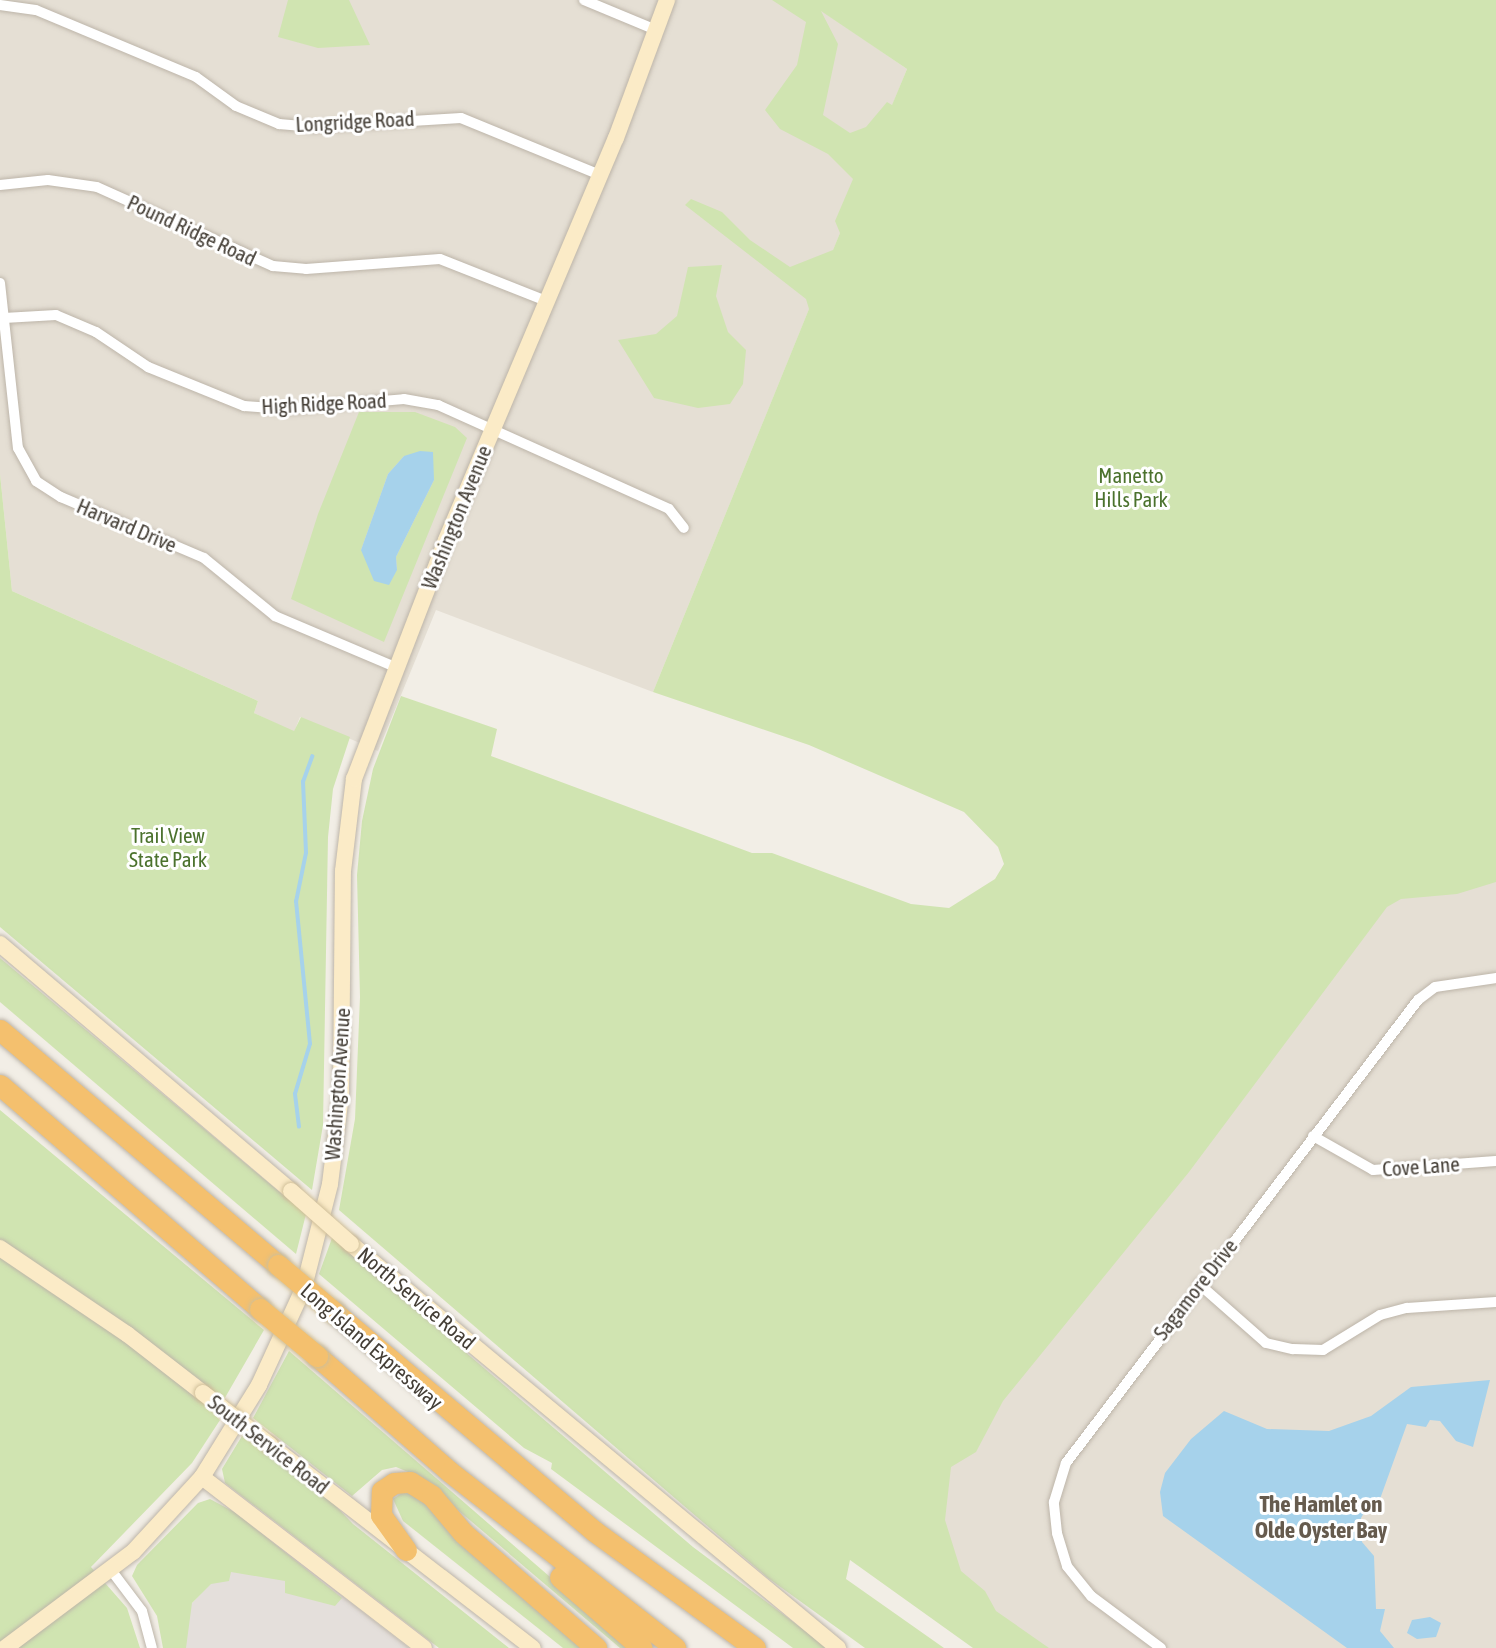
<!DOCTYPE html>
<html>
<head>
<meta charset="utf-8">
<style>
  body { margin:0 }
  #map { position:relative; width:1496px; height:1648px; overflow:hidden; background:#f2eee6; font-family:"Asap Condensed",sans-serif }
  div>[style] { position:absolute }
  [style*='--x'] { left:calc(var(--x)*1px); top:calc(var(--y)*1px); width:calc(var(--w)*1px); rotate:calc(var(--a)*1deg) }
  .residential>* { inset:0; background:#e5dfd4 }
  .industrial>* { inset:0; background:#e4dfdb }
  .green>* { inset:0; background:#d0e4b1 }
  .water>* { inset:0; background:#a6d2eb }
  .stream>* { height:3.5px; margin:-1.75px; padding:0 1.75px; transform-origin:1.75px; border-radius:1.75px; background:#a6d2eb }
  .roads { filter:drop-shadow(0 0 2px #bdb5a9) drop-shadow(0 0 2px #bdb5a9) }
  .minor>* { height:10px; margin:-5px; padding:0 5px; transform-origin:5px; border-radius:5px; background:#fff }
  .secondary>* { height:16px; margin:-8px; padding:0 8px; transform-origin:8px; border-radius:8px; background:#fbebc7 }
  .motorway>* { height:21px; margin:-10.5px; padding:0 10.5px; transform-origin:10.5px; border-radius:10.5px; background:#f4c06e }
  .bridges { filter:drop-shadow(0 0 2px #cfbe98) drop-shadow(0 0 2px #cfbe98) }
  .secondary-bridge>* { height:16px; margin:-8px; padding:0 8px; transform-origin:8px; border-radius:8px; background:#fbebc7 }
  .motorway-bridge>* { height:21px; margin:-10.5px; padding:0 10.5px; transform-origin:10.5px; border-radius:10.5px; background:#f4c06e }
  span { translate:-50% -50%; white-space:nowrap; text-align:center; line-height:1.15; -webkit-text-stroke:6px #fff; paint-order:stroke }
  .street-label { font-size:21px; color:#443e36 }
  .park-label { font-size:21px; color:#4b722d }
  .neighbourhood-label { font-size:23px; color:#665b4e; font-weight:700 }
</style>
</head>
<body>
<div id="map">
  <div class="residential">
    <div style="clip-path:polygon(0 0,806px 0,907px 69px,653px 692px,436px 610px,378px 751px,300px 717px,294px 732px,254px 713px,258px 701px,12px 591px,0 474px)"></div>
    <div style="clip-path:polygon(1384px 853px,1496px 872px,1496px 1648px,988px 1648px,851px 1551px)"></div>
  </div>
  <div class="industrial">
    <div style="clip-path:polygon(258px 1530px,409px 1648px,166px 1648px,167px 1631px)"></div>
  </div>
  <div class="green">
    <div style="clip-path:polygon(288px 0,349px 0,370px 45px,318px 48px,278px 37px)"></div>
    <div style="clip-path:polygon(evenodd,772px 0,1496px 0,1496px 882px,1457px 894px,1401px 899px,1387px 907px,1189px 1172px,1003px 1401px,976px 1452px,951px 1467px,945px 1520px,961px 1571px,985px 1591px,996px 1611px,1049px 1648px,973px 1648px,850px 1560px,846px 1579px,944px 1648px,865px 1648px,768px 1578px,339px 1210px,355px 1119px,360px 997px,357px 875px,362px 821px,373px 769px,401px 696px,497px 729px,491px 756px,752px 853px,772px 853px,911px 904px,949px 908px,995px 879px,1004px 864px,998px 847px,964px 812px,809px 745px,653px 692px,809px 309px,806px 299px,685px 205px,691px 199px,722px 212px,750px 240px,790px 267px,833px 250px,840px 233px,835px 221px,853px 179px,828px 154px,780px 129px,765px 110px,797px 65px,806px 22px,772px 0,821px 11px,907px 69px,892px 105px,887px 102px,866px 127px,850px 133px,823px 115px,838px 44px,821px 11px)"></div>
    <div style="clip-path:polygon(722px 265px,716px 296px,728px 332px,746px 350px,743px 384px,730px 404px,698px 408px,654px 398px,618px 340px,656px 334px,677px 316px,688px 267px)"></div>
    <div style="clip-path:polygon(evenodd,359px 412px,415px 412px,455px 427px,467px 438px,384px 642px,291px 599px,318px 514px,359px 412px,404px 456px,434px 480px,396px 557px,397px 570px,361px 550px,388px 474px,404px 456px)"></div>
    <div style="clip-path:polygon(0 474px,12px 591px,258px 701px,254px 713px,294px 731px,301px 717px,350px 737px,333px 789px,328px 837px,323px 1125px,312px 1190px,0 927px)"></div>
    <div style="clip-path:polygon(0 958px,306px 1214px,296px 1254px,0 1002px)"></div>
    <div style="clip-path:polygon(0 1110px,264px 1330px,215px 1415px,220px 1420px,192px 1463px,91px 1567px,127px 1608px,140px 1648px,0 1648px)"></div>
    <div style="clip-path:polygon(332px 1238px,693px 1547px,828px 1648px,793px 1648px,551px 1469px,552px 1463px,524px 1448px,319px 1274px)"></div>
    <div style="clip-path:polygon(289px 1351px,436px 1478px,632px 1648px,620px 1648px,418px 1476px,396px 1467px,382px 1470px,352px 1496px,253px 1418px)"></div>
    <div style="clip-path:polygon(242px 1436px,331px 1501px,353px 1524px,509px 1648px,439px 1648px,225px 1483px,222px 1469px)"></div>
    <div style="clip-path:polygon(409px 1488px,590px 1648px,563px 1648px,403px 1521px,393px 1499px)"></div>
    <div style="clip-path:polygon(210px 1499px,236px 1513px,342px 1598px,335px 1606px,285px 1593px,285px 1581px,231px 1572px,229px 1581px,211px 1584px,192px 1603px,186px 1648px,163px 1648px,157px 1616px,132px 1576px,137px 1565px,198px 1503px)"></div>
  </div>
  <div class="water">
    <div style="clip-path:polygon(420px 451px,433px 452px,434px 480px,396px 557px,397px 570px,389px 585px,374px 581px,361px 550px,388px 474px,404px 456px)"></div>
    <div style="clip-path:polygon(1490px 1380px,1473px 1447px,1456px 1441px,1440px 1421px,1430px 1420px,1426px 1427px,1407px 1424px,1380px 1499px,1369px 1504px,1361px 1518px,1362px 1542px,1374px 1556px,1376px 1609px,1385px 1609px,1380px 1631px,1394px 1648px,1347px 1648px,1163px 1516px,1160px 1492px,1165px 1473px,1191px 1439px,1224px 1411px,1267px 1429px,1329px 1431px,1371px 1416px,1411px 1387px)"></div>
    <div style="clip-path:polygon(1430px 1617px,1441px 1623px,1436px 1637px,1417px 1639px,1407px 1633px,1412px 1620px)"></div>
  </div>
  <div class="stream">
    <div style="--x:299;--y:1127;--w:33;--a:-97"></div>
    <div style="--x:295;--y:1094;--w:52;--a:-73.3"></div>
    <div style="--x:310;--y:1044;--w:143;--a:-95.6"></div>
    <div style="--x:296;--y:902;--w:50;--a:-78.5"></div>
    <div style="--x:306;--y:853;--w:71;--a:-92.4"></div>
    <div style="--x:303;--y:782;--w:27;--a:-70"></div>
  </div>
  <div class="roads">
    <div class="minor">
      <div style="--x:584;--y:0;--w:78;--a:22.6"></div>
      <div style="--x:0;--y:5;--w:36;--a:8"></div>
      <div style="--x:36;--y:10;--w:173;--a:22.7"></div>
      <div style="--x:196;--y:77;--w:49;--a:35.9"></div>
      <div style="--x:236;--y:106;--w:47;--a:22.7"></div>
      <div style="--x:279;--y:124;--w:35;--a:5"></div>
      <div style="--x:314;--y:127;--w:147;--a:-3.5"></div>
      <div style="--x:461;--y:118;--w:150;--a:22.3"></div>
      <div style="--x:0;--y:185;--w:48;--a:-5.9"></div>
      <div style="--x:48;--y:180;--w:49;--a:8.1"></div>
      <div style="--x:97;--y:187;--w:193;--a:24.2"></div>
      <div style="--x:273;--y:266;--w:33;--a:5"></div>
      <div style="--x:306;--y:269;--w:134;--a:-4.3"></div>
      <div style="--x:440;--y:259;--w:114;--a:21.6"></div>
      <div style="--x:0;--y:283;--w:166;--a:83.8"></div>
      <div style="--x:18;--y:448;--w:38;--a:61"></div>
      <div style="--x:36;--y:481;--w:30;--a:33"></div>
      <div style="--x:61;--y:497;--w:155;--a:23.1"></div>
      <div style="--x:204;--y:558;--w:92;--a:39.2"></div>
      <div style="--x:275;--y:616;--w:130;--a:23"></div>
      <div style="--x:4;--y:318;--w:52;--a:-3.3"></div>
      <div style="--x:56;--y:315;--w:43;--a:23"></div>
      <div style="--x:96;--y:332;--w:63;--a:33.9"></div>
      <div style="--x:148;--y:367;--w:104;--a:22.1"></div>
      <div style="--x:244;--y:406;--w:42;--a:4.1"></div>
      <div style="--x:286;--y:409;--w:118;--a:-4.8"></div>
      <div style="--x:404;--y:399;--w:35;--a:10"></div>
      <div style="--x:438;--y:405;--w:253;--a:24.2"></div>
      <div style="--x:669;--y:509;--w:24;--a:52"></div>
      <div style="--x:1313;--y:1136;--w:69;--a:29.5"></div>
      <div style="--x:1373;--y:1170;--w:123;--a:-4.2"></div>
      <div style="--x:1199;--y:1284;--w:89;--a:41.4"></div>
      <div style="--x:1266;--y:1343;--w:28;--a:13"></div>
      <div style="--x:1293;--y:1349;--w:30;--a:2"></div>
      <div style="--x:1323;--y:1350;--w:67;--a:-31.6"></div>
      <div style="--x:1380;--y:1315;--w:28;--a:-15"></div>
      <div style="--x:1407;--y:1308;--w:89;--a:-3.9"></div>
      <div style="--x:111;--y:1570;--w:51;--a:52.9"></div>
      <div style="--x:142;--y:1611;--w:38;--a:75"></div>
      <div style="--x:1161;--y:1648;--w:87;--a:-143.4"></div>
      <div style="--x:1091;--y:1596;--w:38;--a:-129"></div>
      <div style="--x:1067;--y:1566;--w:34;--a:-107"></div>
      <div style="--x:1057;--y:1533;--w:31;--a:-96"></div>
      <div style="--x:1054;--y:1502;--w:41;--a:-72.9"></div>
      <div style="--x:1066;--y:1463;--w:582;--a:-52.76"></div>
      <div style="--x:1418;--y:1000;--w:21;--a:-37"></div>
      <div style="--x:1435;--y:987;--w:62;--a:-8.4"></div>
    </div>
    <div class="secondary">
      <div style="--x:0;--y:944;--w:382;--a:40.3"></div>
      <div style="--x:351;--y:1244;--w:633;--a:39.68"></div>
      <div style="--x:0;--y:1248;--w:153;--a:34.1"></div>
      <div style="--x:127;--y:1334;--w:96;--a:37.8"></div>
      <div style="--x:270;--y:1445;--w:332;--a:37.7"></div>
      <div style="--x:202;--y:1477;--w:280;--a:37.6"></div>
      <div style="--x:5;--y:1648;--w:160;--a:-36.9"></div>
      <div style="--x:133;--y:1552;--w:102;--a:-47.4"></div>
      <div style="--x:202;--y:1477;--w:108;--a:-58.2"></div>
      <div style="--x:259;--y:1385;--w:108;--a:-65.3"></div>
      <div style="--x:304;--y:1287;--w:106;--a:-75.8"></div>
      <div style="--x:330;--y:1184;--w:90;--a:-83"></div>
      <div style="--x:341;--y:1095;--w:224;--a:-89.5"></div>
      <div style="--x:343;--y:871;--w:93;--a:-83.2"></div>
      <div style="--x:354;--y:779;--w:256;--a:-68.9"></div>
      <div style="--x:446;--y:540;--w:436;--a:-67.1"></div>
      <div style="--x:616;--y:138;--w:147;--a:-69.7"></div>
    </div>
    <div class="motorway">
      <div style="--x:0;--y:1030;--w:364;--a:40.2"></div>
      <div style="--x:0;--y:1085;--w:343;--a:40.7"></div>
      <div style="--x:334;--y:1312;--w:340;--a:40.1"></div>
      <div style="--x:594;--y:1531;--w:199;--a:36"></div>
      <div style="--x:317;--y:1356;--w:176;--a:41.1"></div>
      <div style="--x:450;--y:1472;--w:286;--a:38"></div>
      <div style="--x:406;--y:1550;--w:43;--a:-125.5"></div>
      <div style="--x:381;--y:1515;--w:24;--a:-88"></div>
      <div style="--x:382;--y:1491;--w:14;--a:-34"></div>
      <div style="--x:394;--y:1483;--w:16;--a:-4"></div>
      <div style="--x:410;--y:1482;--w:26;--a:32"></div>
      <div style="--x:432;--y:1496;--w:48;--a:50"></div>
      <div style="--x:463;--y:1533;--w:176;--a:40.8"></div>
      <div style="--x:560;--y:1577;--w:108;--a:40.9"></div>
    </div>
  </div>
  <div class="bridges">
    <div class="secondary-bridge">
      <div style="--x:291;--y:1191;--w:80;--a:41.5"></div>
      <div style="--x:203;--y:1393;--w:85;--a:37.8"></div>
    </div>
    <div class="motorway-bridge">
      <div style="--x:278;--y:1265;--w:73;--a:40"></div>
      <div style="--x:260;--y:1309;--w:74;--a:39.5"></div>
    </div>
  </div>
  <div class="street-label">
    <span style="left:355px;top:121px;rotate:-3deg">Longridge Road</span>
    <span style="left:192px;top:230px;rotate:25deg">Pound Ridge Road</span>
    <span style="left:324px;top:403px;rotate:-3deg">High Ridge Road</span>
    <span style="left:456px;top:517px;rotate:-68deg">Washington Avenue</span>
    <span style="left:127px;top:525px;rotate:23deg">Harvard Drive</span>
    <span style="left:337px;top:1084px;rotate:-86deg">Washington Avenue</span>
    <span style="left:1421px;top:1166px;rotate:-4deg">Cove Lane</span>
    <span style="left:1195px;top:1289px;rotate:-52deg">Sagamore Drive</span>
    <span style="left:417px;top:1298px;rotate:40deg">North Service Road</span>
    <span style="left:372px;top:1346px;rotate:41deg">Long Island Expressway</span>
    <span style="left:269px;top:1444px;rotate:38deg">South Service Road</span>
  </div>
  <div class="park-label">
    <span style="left:1131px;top:487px">Manetto<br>Hills Park</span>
    <span style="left:168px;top:847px">Trail View<br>State Park</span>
  </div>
  <div class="neighbourhood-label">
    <span style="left:1321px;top:1517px">The Hamlet on<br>Olde Oyster Bay</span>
  </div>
</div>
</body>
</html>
